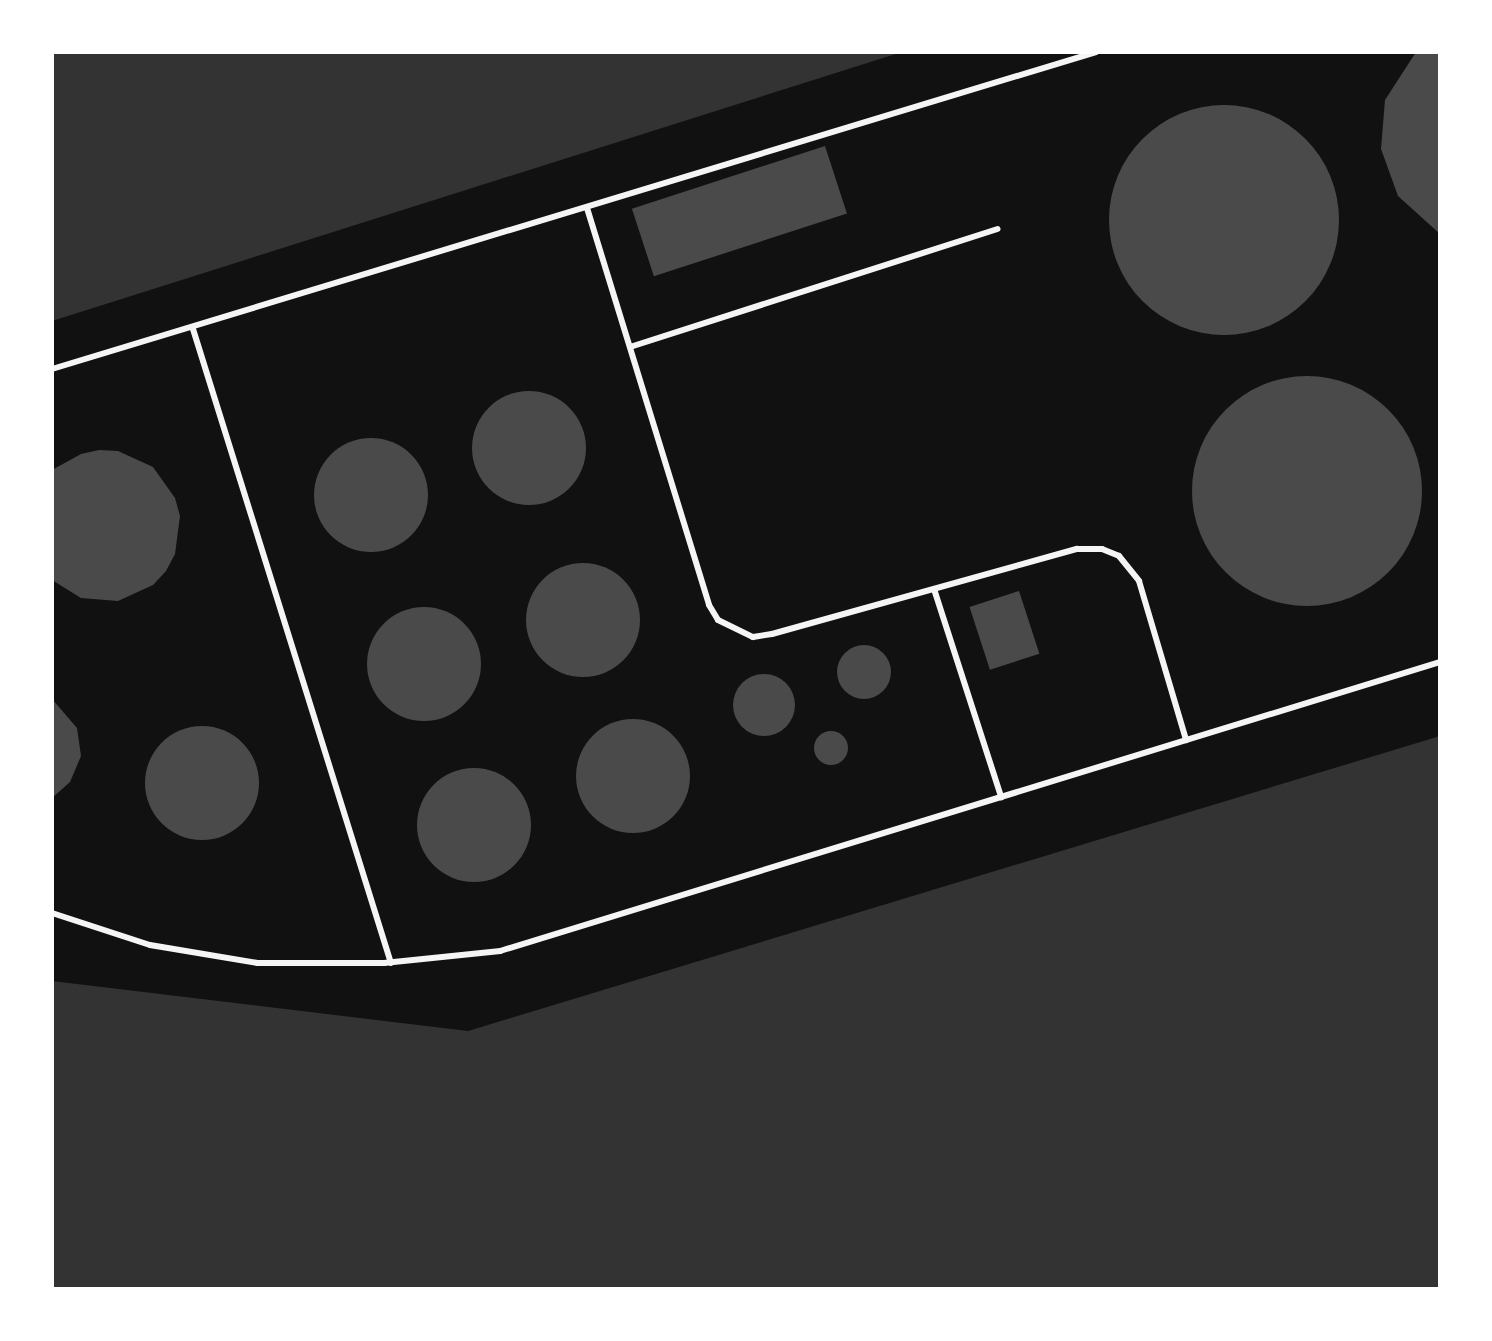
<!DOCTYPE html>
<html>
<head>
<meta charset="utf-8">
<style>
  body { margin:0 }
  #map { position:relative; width:1492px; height:1341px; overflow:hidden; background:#111; font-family:"Sofia Sans Condensed",sans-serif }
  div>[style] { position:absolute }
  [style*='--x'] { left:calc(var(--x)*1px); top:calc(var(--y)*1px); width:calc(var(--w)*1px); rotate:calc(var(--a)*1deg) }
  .water>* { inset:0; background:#333 }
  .building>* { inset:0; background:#4a4a4a; transform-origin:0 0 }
  .round { border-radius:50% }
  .service>* { height:6px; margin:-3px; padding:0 3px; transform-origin:3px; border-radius:3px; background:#f5f5f5 }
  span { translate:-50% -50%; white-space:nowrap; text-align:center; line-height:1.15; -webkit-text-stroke:6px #fff; paint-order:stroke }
  .frame { position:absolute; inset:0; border:54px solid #fff; pointer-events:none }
</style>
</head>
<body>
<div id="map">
  <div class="water">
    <div style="clip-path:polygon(52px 52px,902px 52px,52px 321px)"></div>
    <div style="clip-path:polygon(1440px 736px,1440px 1289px,52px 1289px,52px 981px,468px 1031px)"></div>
  </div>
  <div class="building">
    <div style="clip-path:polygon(1416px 52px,1440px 52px,1440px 234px,1398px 196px,1381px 149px,1385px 100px)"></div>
    <div class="round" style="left:1109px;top:105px;width:230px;height:230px"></div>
    <div style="left:825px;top:146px;width:71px;height:203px;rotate:72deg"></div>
    <div class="round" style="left:1192px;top:376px;width:230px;height:230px"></div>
    <div class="round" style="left:472px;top:391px;width:114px;height:114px"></div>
    <div class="round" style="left:314px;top:438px;width:114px;height:114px"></div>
    <div style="clip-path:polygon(99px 450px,118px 451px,153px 467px,175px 498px,180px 516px,175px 554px,166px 571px,153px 585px,118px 601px,81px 598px,52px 580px,52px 470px,81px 454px)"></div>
    <div class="round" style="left:526px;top:563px;width:114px;height:114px"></div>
    <div style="left:1019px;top:591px;width:66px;height:52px;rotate:72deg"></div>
    <div class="round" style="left:367px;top:607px;width:114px;height:114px"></div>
    <div class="round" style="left:837px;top:645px;width:54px;height:54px"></div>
    <div class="round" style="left:733px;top:674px;width:62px;height:62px"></div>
    <div style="clip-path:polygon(52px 699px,77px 728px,81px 756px,70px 782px,52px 798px)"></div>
    <div class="round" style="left:576px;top:719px;width:114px;height:114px"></div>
    <div class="round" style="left:145px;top:726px;width:114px;height:114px"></div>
    <div class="round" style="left:814px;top:731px;width:34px;height:34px"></div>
    <div class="round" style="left:417px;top:768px;width:114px;height:114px"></div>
  </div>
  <div class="service">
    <div style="--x:587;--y:208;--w:415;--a:72.9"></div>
    <div style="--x:709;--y:605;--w:17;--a:59"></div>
    <div style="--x:718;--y:620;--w:39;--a:26"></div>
    <div style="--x:753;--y:637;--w:19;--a:-9"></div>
    <div style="--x:772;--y:634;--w:317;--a:-15.6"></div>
    <div style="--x:1077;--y:549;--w:25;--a:0"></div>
    <div style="--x:1102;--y:549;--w:18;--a:22"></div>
    <div style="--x:1119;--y:556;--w:32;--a:51"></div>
    <div style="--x:1139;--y:581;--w:166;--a:73.5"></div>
    <div style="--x:193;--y:329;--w:664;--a:72.66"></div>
    <div style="--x:630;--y:347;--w:386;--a:-17.8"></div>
    <div style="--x:52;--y:369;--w:1091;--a:-16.89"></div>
    <div style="--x:934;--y:589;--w:219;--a:72.1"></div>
    <div style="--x:52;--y:913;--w:103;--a:18.1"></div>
    <div style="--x:150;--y:945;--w:109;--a:9.5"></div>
    <div style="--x:258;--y:963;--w:126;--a:0"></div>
    <div style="--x:384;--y:963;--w:117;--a:-5.9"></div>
    <div style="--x:500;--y:951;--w:983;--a:-17.09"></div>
  </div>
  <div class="frame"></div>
</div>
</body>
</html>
